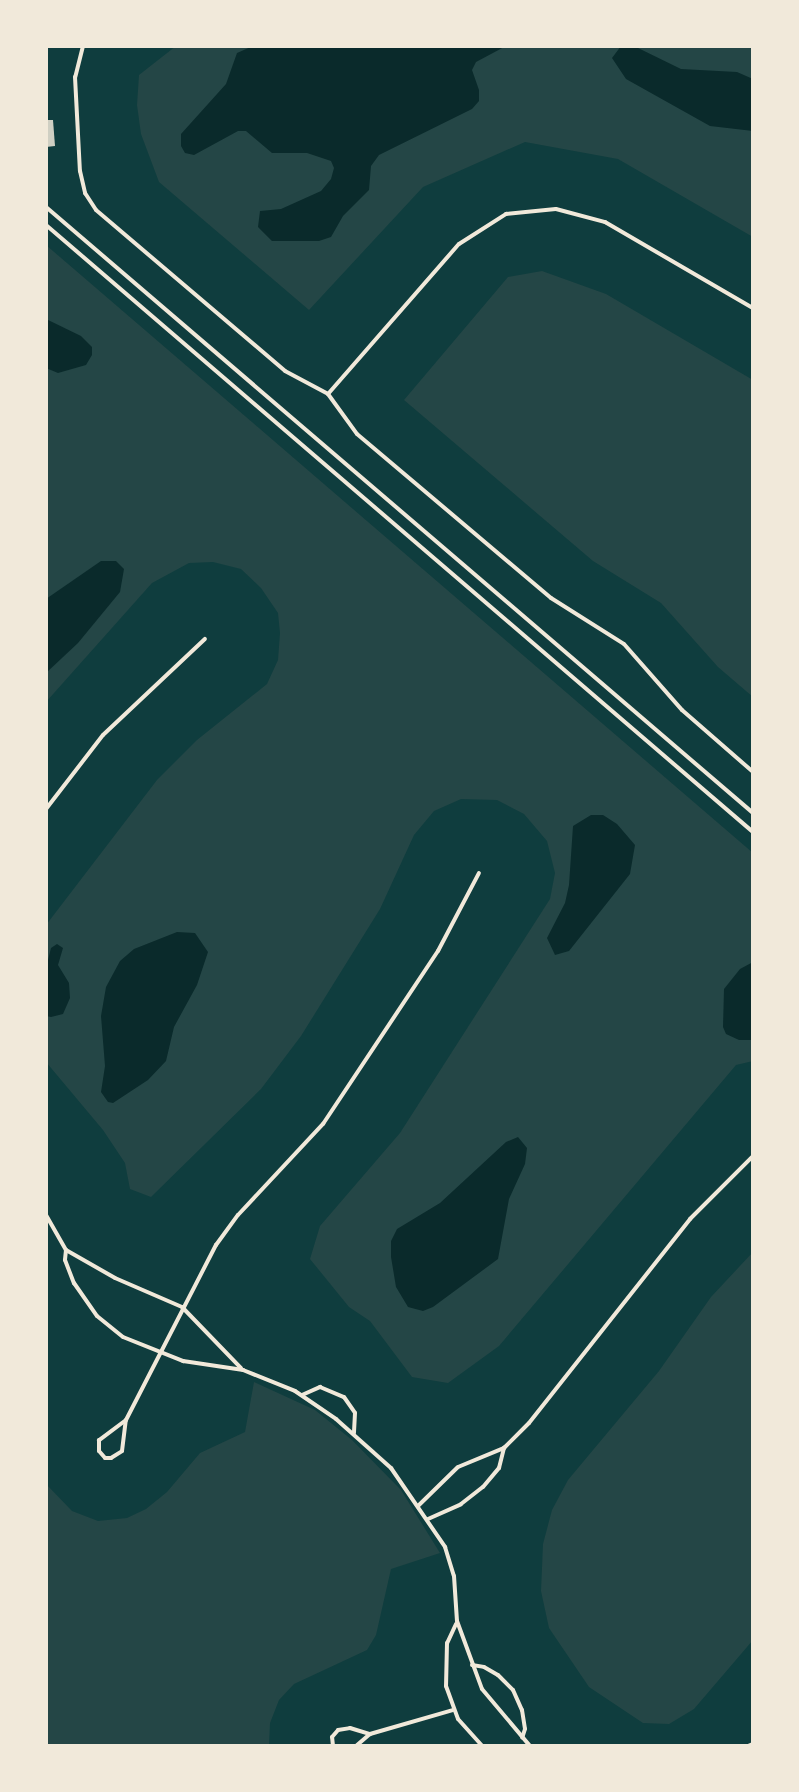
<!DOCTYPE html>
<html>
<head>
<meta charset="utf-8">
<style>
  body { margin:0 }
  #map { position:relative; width:799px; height:1792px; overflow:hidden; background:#0f3d3e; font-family:"IBM Plex Serif",serif }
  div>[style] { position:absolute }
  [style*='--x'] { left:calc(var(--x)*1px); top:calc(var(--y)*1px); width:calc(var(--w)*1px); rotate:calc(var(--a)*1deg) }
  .green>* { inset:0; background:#244646 }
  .water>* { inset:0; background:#0a2a2b }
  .building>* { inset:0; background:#cfcfc3 }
  .minor>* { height:4px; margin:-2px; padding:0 2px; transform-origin:2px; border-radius:2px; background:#f1e9da }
  .tertiary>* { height:4px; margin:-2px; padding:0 2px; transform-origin:2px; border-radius:2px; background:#f1e9da }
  span { translate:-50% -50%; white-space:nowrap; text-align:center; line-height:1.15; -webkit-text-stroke:7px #f1e9da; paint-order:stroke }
  .frame { position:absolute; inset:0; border:48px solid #f1e9da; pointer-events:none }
</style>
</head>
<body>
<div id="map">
  <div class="green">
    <div style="clip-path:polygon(176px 46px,753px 46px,753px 237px,618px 159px,525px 142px,423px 187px,309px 310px,159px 182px,141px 134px,137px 105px,139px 75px)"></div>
    <div style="clip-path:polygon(46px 245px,753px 853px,753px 1061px,736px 1065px,499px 1346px,448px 1383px,412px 1377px,370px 1321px,349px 1307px,310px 1259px,320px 1226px,400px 1133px,550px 899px,555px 873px,547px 841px,524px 814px,497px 800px,461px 799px,434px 811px,414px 835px,380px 909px,301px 1036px,261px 1089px,151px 1197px,130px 1189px,125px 1163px,103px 1130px,46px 1062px,46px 925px,157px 780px,197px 740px,267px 684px,278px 660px,280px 633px,278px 613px,261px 588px,241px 569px,213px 562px,189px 563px,152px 583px,46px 702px)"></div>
    <div style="clip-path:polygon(542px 271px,606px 294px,753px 380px,753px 697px,718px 667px,661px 603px,593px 561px,404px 400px,508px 277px)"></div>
    <div style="clip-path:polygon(753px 1252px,753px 1640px,694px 1709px,669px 1724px,643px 1723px,589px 1687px,549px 1628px,541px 1591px,543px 1544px,552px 1510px,568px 1480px,659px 1371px,711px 1297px)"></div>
    <div style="clip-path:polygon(254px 1382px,315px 1410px,352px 1440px,401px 1490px,440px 1553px,391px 1569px,376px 1635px,367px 1650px,294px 1684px,279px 1700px,270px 1723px,269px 1746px,46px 1746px,46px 1484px,72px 1511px,98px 1521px,127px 1518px,146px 1509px,167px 1492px,200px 1453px,245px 1432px)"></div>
  </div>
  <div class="water">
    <div style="clip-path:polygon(253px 46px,506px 46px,476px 62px,472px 70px,479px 90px,479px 101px,472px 109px,379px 155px,371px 166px,369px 190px,343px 216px,331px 237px,319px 241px,272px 241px,258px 227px,260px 211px,281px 209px,321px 191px,331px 179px,334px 168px,331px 161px,307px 153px,272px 153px,246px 131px,238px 131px,194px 155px,185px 153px,181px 146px,181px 134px,226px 84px,237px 53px)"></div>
    <div style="clip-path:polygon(621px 46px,636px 47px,681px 69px,737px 72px,753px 79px,753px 131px,710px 126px,626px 79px,612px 58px)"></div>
    <div style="clip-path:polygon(46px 319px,81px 336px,92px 347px,92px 355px,86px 365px,58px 373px,46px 368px)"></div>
    <div style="clip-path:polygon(101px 561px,116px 561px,124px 569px,120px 592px,78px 643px,46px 673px,46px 599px)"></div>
    <div style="clip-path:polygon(591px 815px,603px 815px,617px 824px,635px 845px,630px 874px,569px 951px,555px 955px,547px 938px,565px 903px,569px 885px,573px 826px)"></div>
    <div style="clip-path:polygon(177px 932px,195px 933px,208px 952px,197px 985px,174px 1027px,166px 1061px,148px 1080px,113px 1103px,108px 1102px,101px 1092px,105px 1066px,101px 1016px,106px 987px,120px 961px,134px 949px)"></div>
    <div style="clip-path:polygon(57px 944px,63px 948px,58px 965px,69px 983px,70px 998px,63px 1014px,51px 1017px,46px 1016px,46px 968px,51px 948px)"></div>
    <div style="clip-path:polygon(753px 962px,753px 1040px,739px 1040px,726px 1034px,723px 1027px,724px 989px,740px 969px)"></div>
    <div style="clip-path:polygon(518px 1137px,527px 1148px,525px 1164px,509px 1199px,498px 1259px,433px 1307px,423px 1311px,408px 1307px,396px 1287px,391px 1257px,391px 1241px,397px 1229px,440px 1203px,506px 1142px)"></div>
  </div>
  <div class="building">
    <div style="clip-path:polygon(46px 120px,53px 120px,55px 146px,46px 147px)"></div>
  </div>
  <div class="minor">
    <div style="--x:83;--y:46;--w:32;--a:104"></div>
    <div style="--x:75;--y:77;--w:94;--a:87"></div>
    <div style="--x:80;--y:171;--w:23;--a:77"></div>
    <div style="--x:85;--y:193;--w:20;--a:57"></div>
    <div style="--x:96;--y:210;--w:248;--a:40.4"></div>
    <div style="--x:285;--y:371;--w:49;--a:28.1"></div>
    <div style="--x:328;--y:394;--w:49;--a:54.1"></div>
    <div style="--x:357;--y:434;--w:254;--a:40.2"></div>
    <div style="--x:551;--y:598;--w:86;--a:32.2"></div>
    <div style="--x:624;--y:644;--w:88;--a:48.7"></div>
    <div style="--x:682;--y:710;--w:94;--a:41.1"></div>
    <div style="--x:328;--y:394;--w:199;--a:-48.9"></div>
    <div style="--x:459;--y:244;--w:56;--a:-32.6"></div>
    <div style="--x:506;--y:214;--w:50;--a:-5.7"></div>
    <div style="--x:556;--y:209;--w:51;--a:14.9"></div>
    <div style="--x:605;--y:222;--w:171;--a:30.2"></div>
    <div style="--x:46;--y:809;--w:93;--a:-52.4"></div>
    <div style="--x:103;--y:735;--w:140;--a:-43.3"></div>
    <div style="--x:46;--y:1215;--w:40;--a:60.3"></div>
    <div style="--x:66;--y:1250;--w:56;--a:29.7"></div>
    <div style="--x:115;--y:1278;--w:73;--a:23.4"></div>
    <div style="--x:182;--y:1307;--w:85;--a:46"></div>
    <div style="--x:66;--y:1250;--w:10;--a:96"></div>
    <div style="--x:65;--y:1260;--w:25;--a:69"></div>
    <div style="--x:74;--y:1283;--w:40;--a:55.1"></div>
    <div style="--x:97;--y:1316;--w:33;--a:39"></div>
    <div style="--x:123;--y:1337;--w:65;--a:21.8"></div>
    <div style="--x:183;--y:1361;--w:61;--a:8.5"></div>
    <div style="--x:243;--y:1370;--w:56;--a:22"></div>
    <div style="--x:295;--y:1391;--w:50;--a:34.3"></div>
    <div style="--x:336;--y:1419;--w:74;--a:41.7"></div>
    <div style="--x:391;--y:1468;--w:96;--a:55.6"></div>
    <div style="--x:445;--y:1547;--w:30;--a:73"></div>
    <div style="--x:454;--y:1576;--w:45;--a:86.2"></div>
    <div style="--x:457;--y:1621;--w:72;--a:69.8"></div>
    <div style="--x:482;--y:1689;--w:75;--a:49.9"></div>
    <div style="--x:302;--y:1395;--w:20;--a:-24"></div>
    <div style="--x:320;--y:1387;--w:26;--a:23"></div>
    <div style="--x:344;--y:1397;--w:19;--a:55"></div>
    <div style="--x:355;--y:1413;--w:20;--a:93"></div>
    <div style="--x:126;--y:1420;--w:34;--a:143"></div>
    <div style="--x:99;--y:1440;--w:11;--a:90"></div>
    <div style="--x:99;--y:1451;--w:9;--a:49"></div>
    <div style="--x:105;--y:1458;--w:6;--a:0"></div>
    <div style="--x:111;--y:1458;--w:13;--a:-32"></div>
    <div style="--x:122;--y:1451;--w:31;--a:-83"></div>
    <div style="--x:126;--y:1420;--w:197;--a:-62.8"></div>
    <div style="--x:216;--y:1245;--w:37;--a:-54"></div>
    <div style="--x:238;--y:1215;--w:125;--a:-47"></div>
    <div style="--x:323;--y:1124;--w:208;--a:-56.4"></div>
    <div style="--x:438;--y:951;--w:88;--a:-62.3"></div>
    <div style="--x:419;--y:1505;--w:54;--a:-44.3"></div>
    <div style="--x:458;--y:1467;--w:50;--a:-22.4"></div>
    <div style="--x:504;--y:1448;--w:35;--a:-45"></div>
    <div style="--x:529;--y:1423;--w:260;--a:-51.7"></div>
    <div style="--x:690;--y:1219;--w:89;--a:-45"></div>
    <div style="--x:428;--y:1519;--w:36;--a:-24"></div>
    <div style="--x:461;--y:1504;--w:28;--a:-38"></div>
    <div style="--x:483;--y:1487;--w:25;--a:-50"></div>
    <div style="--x:499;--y:1468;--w:21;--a:-76"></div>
    <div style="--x:456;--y:1624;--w:21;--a:115"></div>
    <div style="--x:447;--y:1643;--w:43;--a:91.3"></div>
    <div style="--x:446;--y:1686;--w:35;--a:70"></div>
    <div style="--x:458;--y:1719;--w:36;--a:48"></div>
    <div style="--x:472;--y:1665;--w:12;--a:9"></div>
    <div style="--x:484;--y:1667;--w:16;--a:30"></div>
    <div style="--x:498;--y:1675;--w:21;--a:45"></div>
    <div style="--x:513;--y:1690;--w:22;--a:66"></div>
    <div style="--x:522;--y:1710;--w:19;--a:81"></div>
    <div style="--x:525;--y:1729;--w:9;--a:108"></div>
    <div style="--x:333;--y:1746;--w:9;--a:-96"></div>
    <div style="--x:332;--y:1737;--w:9;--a:-49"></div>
    <div style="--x:338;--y:1730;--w:12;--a:-9"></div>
    <div style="--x:350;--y:1728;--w:21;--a:17"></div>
    <div style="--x:356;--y:1746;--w:18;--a:-41"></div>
    <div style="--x:370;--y:1734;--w:86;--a:-16.1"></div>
    <div style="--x:748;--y:1746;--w:5;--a:-22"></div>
  </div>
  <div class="tertiary">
    <div style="--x:46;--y:207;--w:931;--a:40.6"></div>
    <div style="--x:46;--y:225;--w:932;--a:40.65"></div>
  </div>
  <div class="frame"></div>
</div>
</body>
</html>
